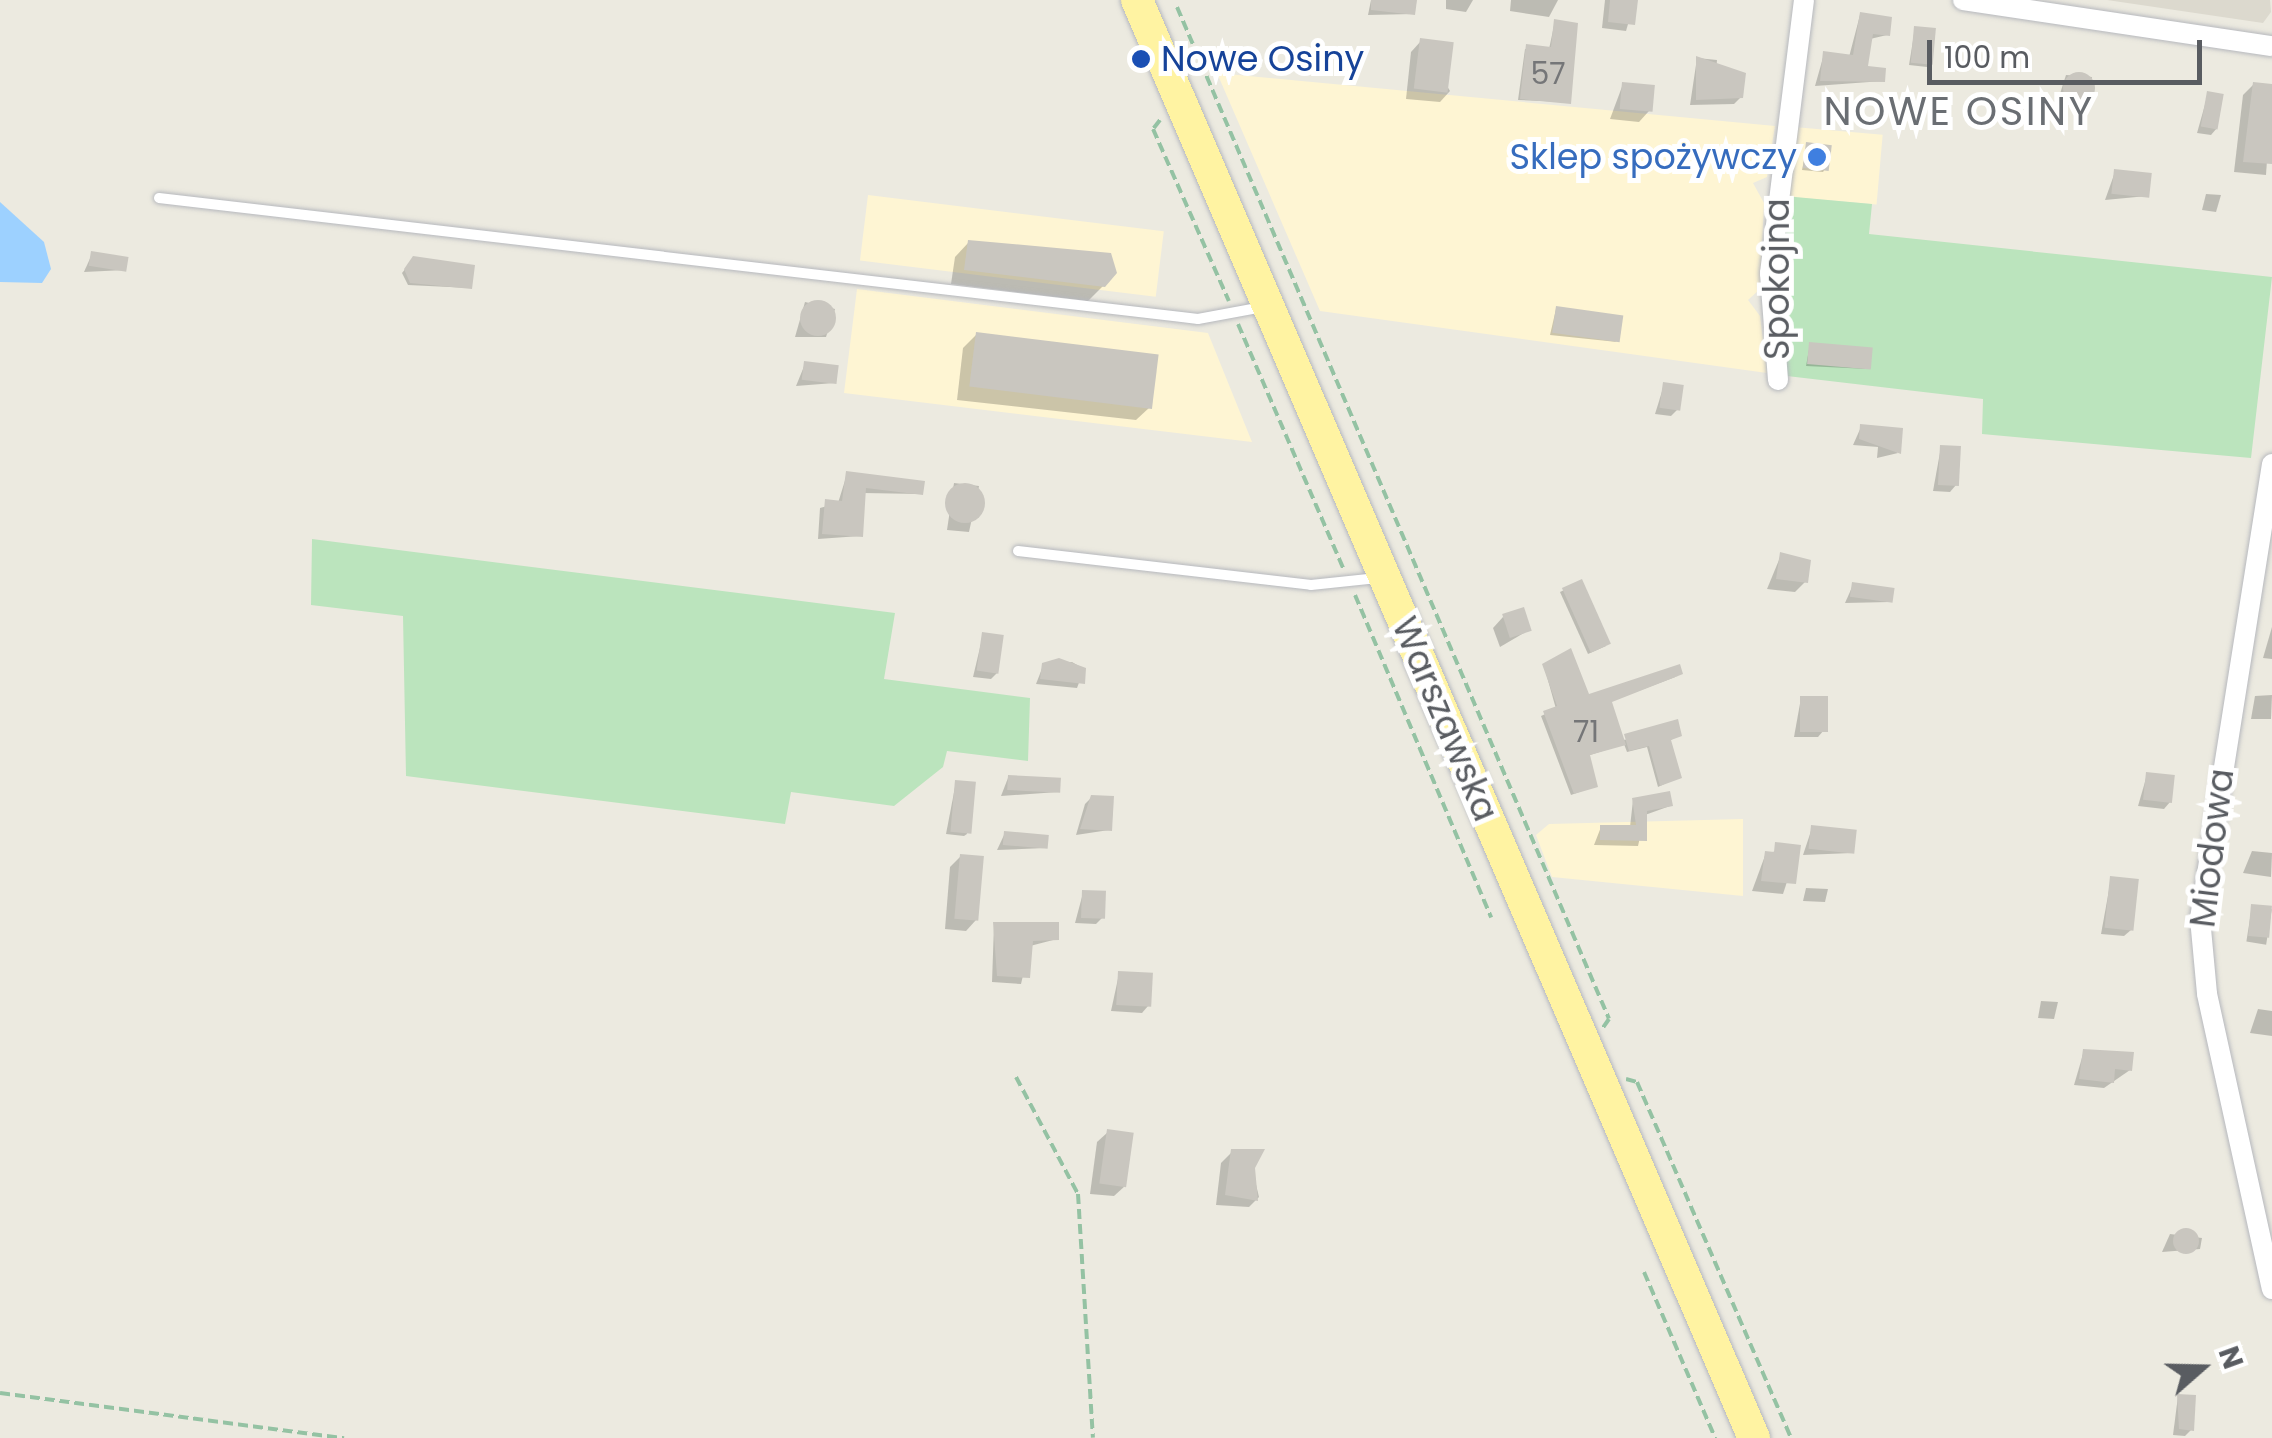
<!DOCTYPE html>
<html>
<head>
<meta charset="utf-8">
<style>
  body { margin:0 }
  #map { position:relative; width:2272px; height:1438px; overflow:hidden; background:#eceae0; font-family:Poppins,sans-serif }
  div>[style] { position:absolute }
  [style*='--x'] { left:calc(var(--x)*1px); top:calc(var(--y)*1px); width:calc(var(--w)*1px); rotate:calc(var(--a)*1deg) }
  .commercial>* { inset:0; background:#fef5d3; transform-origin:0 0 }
  .education>* { inset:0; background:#dcd9ce }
  .green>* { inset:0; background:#bbe4bd }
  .water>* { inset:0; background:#9dd1ff }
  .shadow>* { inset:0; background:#0003; transform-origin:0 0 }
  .building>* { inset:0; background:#c9c6bf; transform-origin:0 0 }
  .round { border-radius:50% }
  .path>* { height:4px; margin-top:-2px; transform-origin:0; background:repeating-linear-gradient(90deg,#94c2a3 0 10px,transparent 0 15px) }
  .roads { filter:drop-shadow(0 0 2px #b6b8bd) drop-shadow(0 0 2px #b6b8bd) }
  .service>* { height:10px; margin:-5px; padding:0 5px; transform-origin:5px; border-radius:5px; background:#fff }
  .minor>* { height:20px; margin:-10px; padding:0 10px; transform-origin:10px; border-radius:10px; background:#fff }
  .primary>* { height:32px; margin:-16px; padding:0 16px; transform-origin:16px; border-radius:16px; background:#fff3a2 }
  .dots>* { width:28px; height:28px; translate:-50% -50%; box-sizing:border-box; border:5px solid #fff; border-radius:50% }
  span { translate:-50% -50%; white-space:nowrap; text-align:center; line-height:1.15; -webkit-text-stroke:10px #fff; paint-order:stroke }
  .number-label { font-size:30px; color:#757678 }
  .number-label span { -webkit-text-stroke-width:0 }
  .transit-label { font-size:35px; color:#164399 }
  .left { translate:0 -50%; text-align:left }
  .shop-label { font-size:35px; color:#366cbe }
  .right { translate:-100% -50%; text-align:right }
  .street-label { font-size:35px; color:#595c61 }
  .quarter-label { font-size:40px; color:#6a6e73; letter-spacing:2.5px }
  .north { position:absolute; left:2152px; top:1318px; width:100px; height:100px; -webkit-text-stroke:8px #fff; paint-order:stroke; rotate:70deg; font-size:28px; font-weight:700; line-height:40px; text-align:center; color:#595c61 }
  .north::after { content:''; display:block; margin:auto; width:35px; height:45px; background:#595c61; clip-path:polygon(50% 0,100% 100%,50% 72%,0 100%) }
  .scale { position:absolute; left:1927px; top:40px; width:275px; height:45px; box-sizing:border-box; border:5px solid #595c61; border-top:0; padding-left:12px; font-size:30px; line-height:35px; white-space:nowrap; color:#595c61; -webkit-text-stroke:8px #fff; paint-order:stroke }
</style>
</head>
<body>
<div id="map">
  <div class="commercial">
    <div style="clip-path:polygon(1217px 73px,1775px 126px,1767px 177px,1753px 183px,1764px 203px,1760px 289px,1748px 300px,1760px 316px,1767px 373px,1320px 311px)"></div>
    <div style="left:1794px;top:127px;width:89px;height:70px;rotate:5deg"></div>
    <div style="left:868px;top:195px;width:298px;height:66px;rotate:7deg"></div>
    <div style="clip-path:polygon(857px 289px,1208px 333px,1252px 442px,844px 393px)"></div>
    <div style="clip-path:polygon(1743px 819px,1743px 896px,1552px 877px,1536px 835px,1549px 824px)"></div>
  </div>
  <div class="education">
    <div style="clip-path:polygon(2107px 0,2270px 0,2271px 12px,2263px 23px)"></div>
  </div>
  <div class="green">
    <div style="clip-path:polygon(1784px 196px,1872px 204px,1869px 234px,2272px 277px,2251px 458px,1982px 434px,1983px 399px,1787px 376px,1777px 292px)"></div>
    <div style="clip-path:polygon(312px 539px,895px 613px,884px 679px,1030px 698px,1028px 761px,947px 751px,943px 767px,894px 806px,791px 792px,785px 824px,406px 776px,403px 616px,311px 605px)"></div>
  </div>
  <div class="water">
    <div style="clip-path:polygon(0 202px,44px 242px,51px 269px,42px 283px,0 282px)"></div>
  </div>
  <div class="shadow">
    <div style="clip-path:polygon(1371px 0,1414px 0,1413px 14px,1368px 15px)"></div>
    <div style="clip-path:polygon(1446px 0,1473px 0,1466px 12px,1446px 9px)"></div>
    <div style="clip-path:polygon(1511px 0,1558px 0,1549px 17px,1510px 11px)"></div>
    <div style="clip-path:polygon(1605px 0,1635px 0,1626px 31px,1602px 28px)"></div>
    <div style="clip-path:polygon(1860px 15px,1887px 35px,1870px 39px,1865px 69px,1883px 81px,1815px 86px,1824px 54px,1849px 57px)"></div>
    <div style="clip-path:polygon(1555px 21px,1568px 102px,1518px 100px,1525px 49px,1549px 49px)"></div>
    <div style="clip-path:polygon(1915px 28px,1930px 65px,1927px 67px,1909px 65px)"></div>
    <div style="clip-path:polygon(1421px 41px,1450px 91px,1440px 102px,1406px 99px,1411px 52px)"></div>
    <div style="clip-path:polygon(1697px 58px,1717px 60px,1716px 72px,1741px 97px,1734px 104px,1690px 105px)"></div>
    <div style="clip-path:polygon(2066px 75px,2092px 77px,2083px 110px,2057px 103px)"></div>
    <div style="clip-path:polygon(1623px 84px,1649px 111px,1639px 122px,1610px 119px)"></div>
    <div style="clip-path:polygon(2254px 84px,2272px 86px,2266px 175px,2234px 172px,2243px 95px)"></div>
    <div style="clip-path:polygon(2208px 94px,2217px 128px,2211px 135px,2197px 133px)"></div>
    <div style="clip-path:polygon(1807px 145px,1825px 169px,1823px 172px,1802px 170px)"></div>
    <div style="clip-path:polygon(2115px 172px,2147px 196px,2105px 200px)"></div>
    <div style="clip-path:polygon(2206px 194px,2221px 195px,2216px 212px,2202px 210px)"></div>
    <div style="clip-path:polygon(969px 242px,1103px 286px,1088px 301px,951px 284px,955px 257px)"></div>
    <div style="clip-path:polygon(92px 254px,125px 270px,84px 272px)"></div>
    <div style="clip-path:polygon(414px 258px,470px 288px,408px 285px,402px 273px)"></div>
    <div style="clip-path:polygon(805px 302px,835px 309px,826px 337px,795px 337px)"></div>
    <div style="clip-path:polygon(1556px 309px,1617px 342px,1550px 335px)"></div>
    <div style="clip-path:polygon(977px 334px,1150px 407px,1136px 420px,957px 400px,963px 348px)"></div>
    <div style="clip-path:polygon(1810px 344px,1868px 369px,1806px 366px)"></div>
    <div style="clip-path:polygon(805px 364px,834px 383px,796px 386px)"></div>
    <div style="clip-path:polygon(1664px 385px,1678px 409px,1671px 416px,1655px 414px)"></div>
    <div style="clip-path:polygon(1861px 427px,1898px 453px,1877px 458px,1878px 447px,1853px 445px)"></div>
    <div style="clip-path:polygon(1941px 447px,1956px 485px,1950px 492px,1933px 491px)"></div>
    <div style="clip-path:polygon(847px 474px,921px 494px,863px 493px,860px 536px,818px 539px,820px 508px,838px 503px)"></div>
    <div style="clip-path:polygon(954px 483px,979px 486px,969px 532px,947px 530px)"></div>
    <div style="clip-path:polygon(1781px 555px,1805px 582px,1795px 592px,1767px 589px)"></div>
    <div style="clip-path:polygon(1581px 582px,1606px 646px,1588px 654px,1560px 592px)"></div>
    <div style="clip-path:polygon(1853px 585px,1890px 602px,1845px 603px)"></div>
    <div style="clip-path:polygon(1503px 617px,1529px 630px,1500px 647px,1493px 628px)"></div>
    <div style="clip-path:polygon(2272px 627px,2272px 659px,2263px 658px)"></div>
    <div style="clip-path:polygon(983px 635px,998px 672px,991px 679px,973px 677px)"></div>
    <div style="clip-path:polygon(1072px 662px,1084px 669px,1077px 688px,1036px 684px,1043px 666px)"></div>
    <div style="clip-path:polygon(1544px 666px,1588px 697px,1678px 676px,1609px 702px,1622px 740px,1680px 735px,1669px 741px,1679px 777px,1658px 787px,1647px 747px,1627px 752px,1624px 744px,1587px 756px,1595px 786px,1571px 795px,1541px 716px,1556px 709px)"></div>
    <div style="clip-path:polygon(2272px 695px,2271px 719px,2251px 719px,2255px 696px)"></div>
    <div style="clip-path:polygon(1801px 698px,1824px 730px,1818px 737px,1794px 737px)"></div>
    <div style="clip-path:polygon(2147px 775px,2170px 802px,2164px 809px,2138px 806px)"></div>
    <div style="clip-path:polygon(1008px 778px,1058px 792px,1001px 796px)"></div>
    <div style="clip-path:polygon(956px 782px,967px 834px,964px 836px,946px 834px)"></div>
    <div style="clip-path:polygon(1092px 797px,1109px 830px,1076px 835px,1085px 804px)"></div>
    <div style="clip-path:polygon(1633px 800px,1670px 806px,1645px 815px,1638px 846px,1594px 845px,1601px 827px,1630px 827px)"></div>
    <div style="clip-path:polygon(1812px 828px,1852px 853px,1803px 855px)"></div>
    <div style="clip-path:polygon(1005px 833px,1045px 848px,997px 850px)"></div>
    <div style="clip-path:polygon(1798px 848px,1783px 894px,1752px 891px,1766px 853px)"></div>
    <div style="clip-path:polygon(2252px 851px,2272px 853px,2271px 877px,2243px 873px)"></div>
    <div style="clip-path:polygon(961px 856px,976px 920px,966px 931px,945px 929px,950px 867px)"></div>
    <div style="clip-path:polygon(2111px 879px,2131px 930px,2124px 936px,2101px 934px)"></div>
    <div style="clip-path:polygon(1828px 889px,1825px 902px,1803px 901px,1806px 888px)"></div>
    <div style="clip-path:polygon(1083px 893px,1102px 918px,1096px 924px,1075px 923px)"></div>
    <div style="left:2252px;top:906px;width:20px;height:36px;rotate:9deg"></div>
    <div style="clip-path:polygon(994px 925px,1057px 939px,1030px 946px,1021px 984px,992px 982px)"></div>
    <div style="clip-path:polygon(1119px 974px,1148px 1006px,1142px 1013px,1111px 1011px)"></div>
    <div style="clip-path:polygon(2058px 1002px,2054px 1019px,2038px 1018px,2041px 1001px)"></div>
    <div style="clip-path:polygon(2258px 1009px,2272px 1011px,2272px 1036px,2250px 1033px)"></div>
    <div style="clip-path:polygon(2084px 1051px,2130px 1070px,2104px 1088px,2074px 1085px)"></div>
    <div style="clip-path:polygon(1108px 1132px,1125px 1186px,1114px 1196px,1090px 1194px,1097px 1142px)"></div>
    <div style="clip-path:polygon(1232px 1152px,1252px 1168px,1259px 1197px,1249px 1207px,1216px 1205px,1221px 1163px)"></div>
    <div style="clip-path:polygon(2170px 1234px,2202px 1238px,2200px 1249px,2162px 1252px)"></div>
    <div style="clip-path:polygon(2178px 1396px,2191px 1430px,2185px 1436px,2173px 1435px)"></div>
  </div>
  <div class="building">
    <div style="clip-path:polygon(1371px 0,1417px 0,1415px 15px,1371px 10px)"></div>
    <div style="clip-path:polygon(1610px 0,1638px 0,1635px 25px,1608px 22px)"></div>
    <div style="clip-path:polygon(1860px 12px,1892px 17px,1890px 36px,1873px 34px,1868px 66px,1886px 68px,1885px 82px,1820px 81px,1823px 51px,1853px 55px)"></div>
    <div style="clip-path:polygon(1554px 19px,1578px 23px,1571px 104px,1520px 99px,1526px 44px,1551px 47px)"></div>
    <div style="left:1914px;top:26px;width:22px;height:37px;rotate:5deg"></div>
    <div style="left:1420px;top:38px;width:34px;height:51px;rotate:7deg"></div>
    <div style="clip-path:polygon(1696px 56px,1746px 73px,1743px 98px,1696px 100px)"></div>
    <div class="round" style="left:2063px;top:72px;width:32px;height:32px"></div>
    <div style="left:1622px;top:82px;width:33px;height:27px;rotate:5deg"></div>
    <div style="clip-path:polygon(2253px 82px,2272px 84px,2272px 164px,2243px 162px)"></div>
    <div style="left:2207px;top:91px;width:17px;height:36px;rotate:10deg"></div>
    <div style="left:1806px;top:142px;width:26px;height:26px;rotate:7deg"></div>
    <div style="left:2114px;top:169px;width:38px;height:25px;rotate:6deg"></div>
    <div style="clip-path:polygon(968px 240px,1111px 253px,1117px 273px,1105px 287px,964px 270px)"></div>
    <div style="left:91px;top:251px;width:38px;height:15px;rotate:9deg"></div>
    <div style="clip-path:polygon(413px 256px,475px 265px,472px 289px,410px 283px,404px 269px)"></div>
    <div class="round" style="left:800px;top:300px;width:36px;height:36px"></div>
    <div style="left:1556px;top:306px;width:68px;height:27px;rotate:8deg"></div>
    <div style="left:976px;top:332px;width:184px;height:55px;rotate:7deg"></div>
    <div style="left:1809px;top:342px;width:64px;height:22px;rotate:5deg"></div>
    <div style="left:804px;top:361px;width:35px;height:19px;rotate:7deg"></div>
    <div style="left:1663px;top:382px;width:21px;height:26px;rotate:8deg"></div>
    <div style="clip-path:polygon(1860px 424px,1903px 428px,1901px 454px,1859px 439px)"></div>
    <div style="left:1940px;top:445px;width:21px;height:40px;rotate:3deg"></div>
    <div style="clip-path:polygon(846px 471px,925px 481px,923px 495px,866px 488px,863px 537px,822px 534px,825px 499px,842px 501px)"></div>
    <div class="round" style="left:945px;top:483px;width:40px;height:40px"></div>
    <div style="clip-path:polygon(1780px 552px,1811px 560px,1808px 583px,1776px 579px)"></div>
    <div style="left:1582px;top:579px;width:71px;height:22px;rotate:66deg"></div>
    <div style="left:1852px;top:582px;width:43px;height:15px;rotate:8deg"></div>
    <div style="left:1524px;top:607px;width:25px;height:23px;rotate:72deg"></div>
    <div style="left:982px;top:632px;width:22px;height:39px;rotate:8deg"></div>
    <div style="clip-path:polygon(1571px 648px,1589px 694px,1680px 664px,1683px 674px,1612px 702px,1626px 745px,1590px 755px,1598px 787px,1574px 794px,1543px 711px,1557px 706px,1542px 664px)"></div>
    <div style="clip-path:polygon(1059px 658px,1086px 668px,1085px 684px,1040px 679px,1042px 663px)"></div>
    <div style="left:1800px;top:696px;width:28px;height:36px"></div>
    <div style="clip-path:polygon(1678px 719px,1682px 736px,1671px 740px,1682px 778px,1660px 786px,1649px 746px,1629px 751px,1624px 734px)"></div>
    <div style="left:2146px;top:772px;width:29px;height:28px;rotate:6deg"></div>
    <div style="left:1008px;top:775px;width:53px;height:15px;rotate:3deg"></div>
    <div style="left:955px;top:780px;width:21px;height:52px;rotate:5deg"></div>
    <div style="clip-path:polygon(1670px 791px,1673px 806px,1647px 811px,1647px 841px,1600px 840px,1600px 825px,1636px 825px,1632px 798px)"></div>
    <div style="clip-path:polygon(1091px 795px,1114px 796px,1112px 831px,1080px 829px)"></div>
    <div style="left:1811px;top:825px;width:46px;height:24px;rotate:6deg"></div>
    <div style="left:1004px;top:831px;width:45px;height:14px;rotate:5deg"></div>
    <div style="clip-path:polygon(1775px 842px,1801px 845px,1796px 884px,1761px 881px,1765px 851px,1774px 852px)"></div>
    <div style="left:960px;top:854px;width:24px;height:65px;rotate:5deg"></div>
    <div style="left:2110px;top:876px;width:29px;height:52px;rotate:6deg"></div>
    <div style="left:1082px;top:890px;width:24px;height:28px;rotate:2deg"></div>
    <div style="left:2251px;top:904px;width:21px;height:32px;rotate:5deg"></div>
    <div style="clip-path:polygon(993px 922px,1059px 922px,1059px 940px,1033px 941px,1030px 978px,997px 976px)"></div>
    <div style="left:1118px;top:971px;width:35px;height:34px;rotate:3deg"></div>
    <div style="clip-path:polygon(2083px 1049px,2134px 1052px,2132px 1071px,2115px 1069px,2114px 1083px,2079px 1079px)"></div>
    <div style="left:1107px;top:1129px;width:27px;height:55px;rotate:8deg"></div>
    <div style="clip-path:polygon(1231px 1149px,1265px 1149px,1255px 1168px,1258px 1201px,1225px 1195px)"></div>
    <div class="round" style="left:2173px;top:1228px;width:26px;height:26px"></div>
    <div style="clip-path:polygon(2177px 1394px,2196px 1395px,2194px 1431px,2179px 1429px)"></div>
  </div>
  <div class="path">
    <div style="--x:1177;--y:7;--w:1100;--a:66.88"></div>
    <div style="--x:1609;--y:1019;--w:12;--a:125"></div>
    <div style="--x:1160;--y:120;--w:11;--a:128"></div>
    <div style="--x:1153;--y:129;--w:188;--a:66.2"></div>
    <div style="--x:1238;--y:324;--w:266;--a:66.7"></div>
    <div style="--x:1355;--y:595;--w:350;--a:67.1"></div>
    <div style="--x:1016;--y:1077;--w:132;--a:62.1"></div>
    <div style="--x:1078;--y:1194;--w:244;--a:86.5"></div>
    <div style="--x:1626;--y:1079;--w:11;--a:15"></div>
    <div style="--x:1637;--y:1082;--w:388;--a:66.6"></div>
    <div style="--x:1644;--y:1272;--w:181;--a:66.8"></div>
    <div style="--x:0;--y:1393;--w:347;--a:7.5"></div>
  </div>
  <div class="roads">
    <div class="service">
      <div style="--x:159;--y:198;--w:1046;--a:6.64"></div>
      <div style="--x:1198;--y:319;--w:66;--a:-10.5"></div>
      <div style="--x:1018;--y:551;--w:295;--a:6.6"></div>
      <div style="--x:1311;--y:585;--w:67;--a:-6"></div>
    </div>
    <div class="minor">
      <div style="--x:1963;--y:0;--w:312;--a:8.5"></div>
      <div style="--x:1778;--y:380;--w:107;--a:-94.3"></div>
      <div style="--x:1770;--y:273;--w:275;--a:-82.9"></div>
      <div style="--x:2272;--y:464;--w:460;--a:99"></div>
      <div style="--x:2200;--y:918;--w:76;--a:84.7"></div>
      <div style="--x:2207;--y:994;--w:302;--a:77.6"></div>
    </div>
    <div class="primary">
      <div style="--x:1137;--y:0;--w:1565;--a:66.78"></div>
    </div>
  </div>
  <div class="dots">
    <div style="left:1141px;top:59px;background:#1a4fb4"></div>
    <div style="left:1817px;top:157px;background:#3f7fe0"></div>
  </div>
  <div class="number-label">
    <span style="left:1548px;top:74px">57</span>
    <span style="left:1586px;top:732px">71</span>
  </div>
  <div class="transit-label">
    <span class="left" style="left:1161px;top:59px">Nowe Osiny</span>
  </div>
  <div class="shop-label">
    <span class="right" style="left:1797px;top:157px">Sklep spożywczy</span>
  </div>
  <div class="street-label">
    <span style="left:1777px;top:279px;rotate:-90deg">Spokojna</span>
    <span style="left:1445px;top:719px;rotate:67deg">Warszawska</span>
    <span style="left:2212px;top:848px;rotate:-83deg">Miodowa</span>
  </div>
  <div class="quarter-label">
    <span style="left:1959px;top:111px">NOWE OSINY</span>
  </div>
  <div class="north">N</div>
  <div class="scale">100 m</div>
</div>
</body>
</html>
